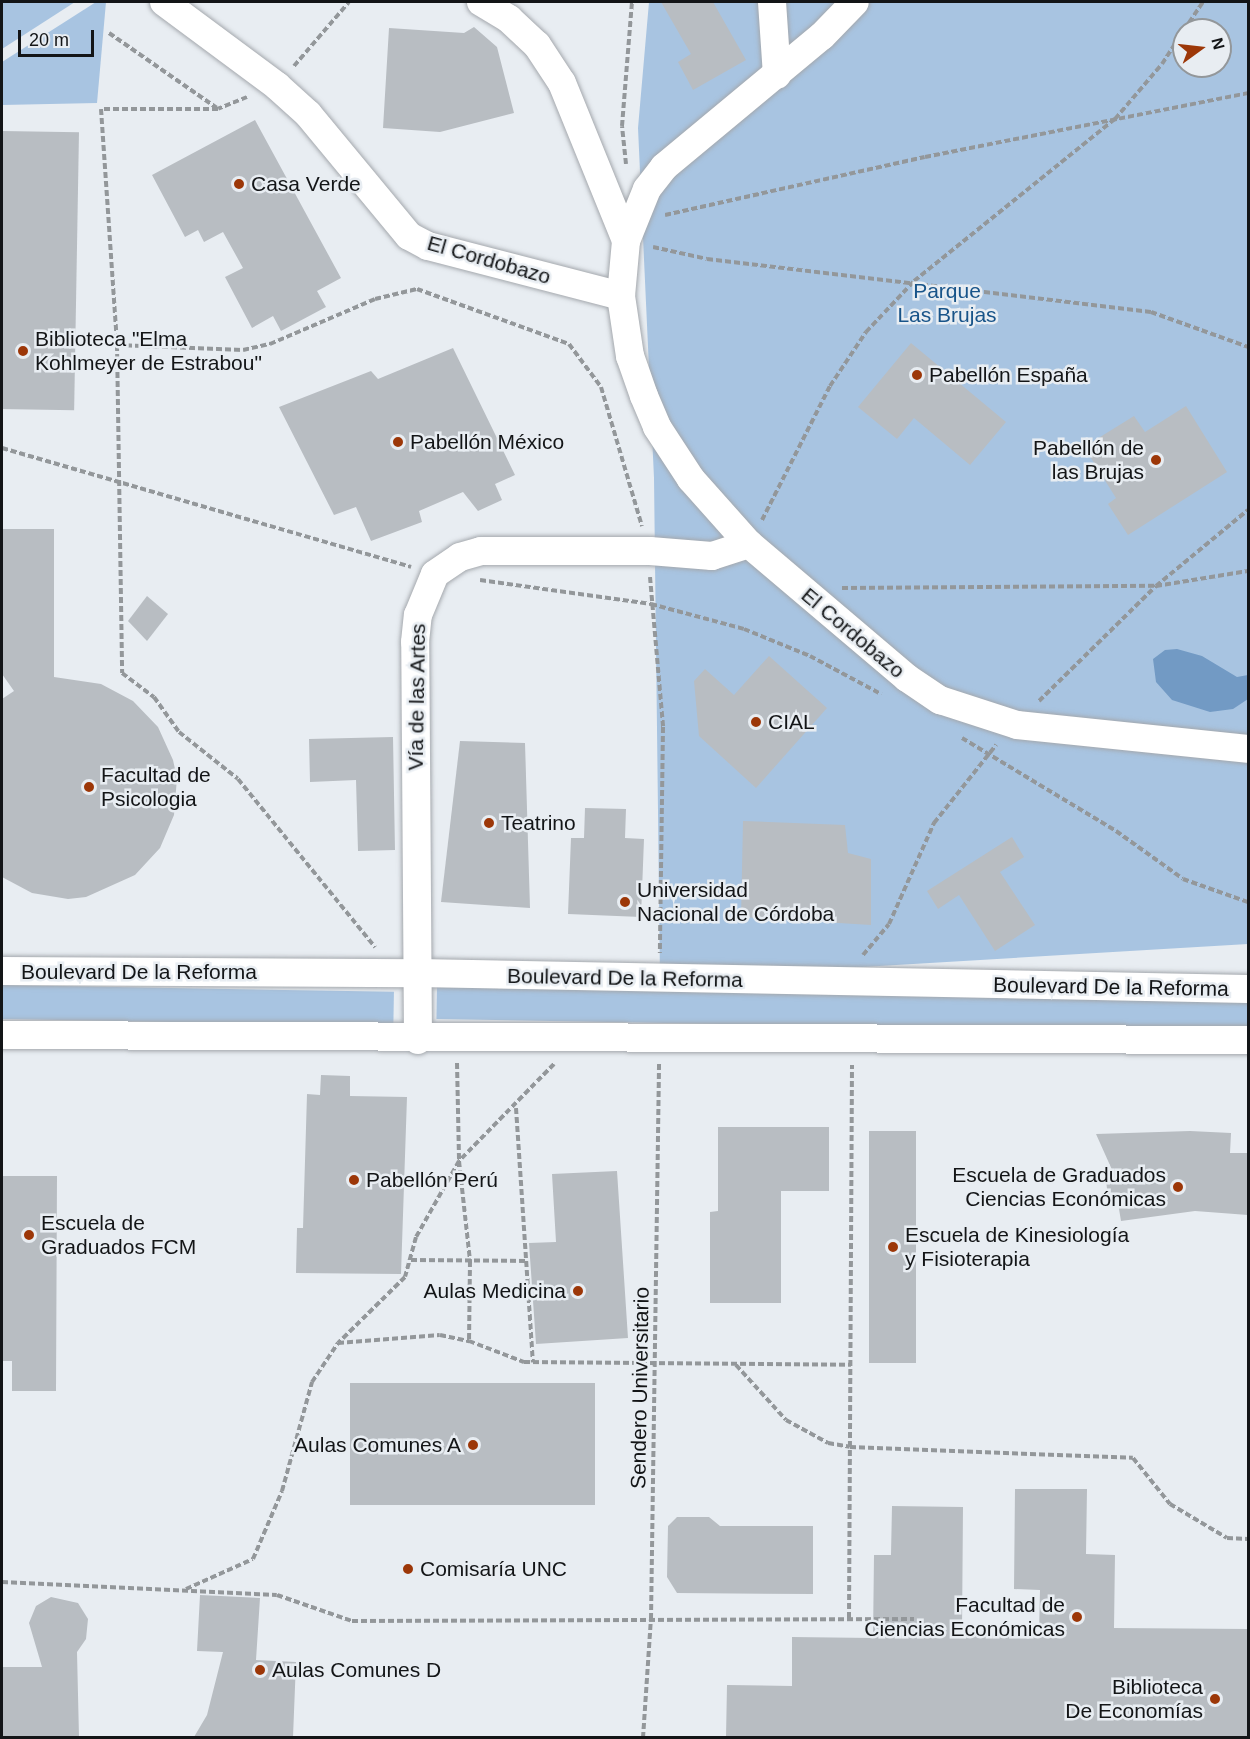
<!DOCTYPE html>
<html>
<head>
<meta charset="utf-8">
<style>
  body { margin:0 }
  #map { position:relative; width:1250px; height:1739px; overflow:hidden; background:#e8edf2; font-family:Helvetica,sans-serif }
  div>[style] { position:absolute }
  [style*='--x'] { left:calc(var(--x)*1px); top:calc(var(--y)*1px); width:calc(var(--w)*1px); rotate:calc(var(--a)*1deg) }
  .green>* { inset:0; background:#a8c4e1; transform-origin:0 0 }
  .water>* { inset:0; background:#729ac4 }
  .building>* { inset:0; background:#b8bdc2; transform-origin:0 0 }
  .path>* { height:4px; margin-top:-2px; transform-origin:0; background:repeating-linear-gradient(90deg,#93979a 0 6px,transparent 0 9px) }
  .roads { filter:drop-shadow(0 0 2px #a4a8ad) drop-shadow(0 0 2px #a4a8ad) }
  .minor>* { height:28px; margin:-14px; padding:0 14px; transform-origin:14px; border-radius:14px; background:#fff }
  .dots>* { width:16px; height:16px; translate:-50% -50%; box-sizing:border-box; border:3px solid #e8edf2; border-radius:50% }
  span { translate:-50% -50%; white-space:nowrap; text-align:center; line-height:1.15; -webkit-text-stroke:5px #e8edf2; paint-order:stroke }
  .poi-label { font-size:21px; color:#131517 }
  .left { translate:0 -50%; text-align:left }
  .right { translate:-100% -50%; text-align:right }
  .street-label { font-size:21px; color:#131517 }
  .park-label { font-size:21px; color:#185489 }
  .frame { position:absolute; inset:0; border:3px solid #131517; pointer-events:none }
  .north { position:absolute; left:1172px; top:18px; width:60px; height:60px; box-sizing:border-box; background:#e8edf2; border:2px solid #93979a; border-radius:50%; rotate:75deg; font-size:16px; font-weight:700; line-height:24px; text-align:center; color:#131517 }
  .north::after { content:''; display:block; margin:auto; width:21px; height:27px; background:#9c3708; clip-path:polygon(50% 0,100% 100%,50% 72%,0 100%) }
  .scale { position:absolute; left:18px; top:30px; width:76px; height:27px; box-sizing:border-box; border:3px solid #131517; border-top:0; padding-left:8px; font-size:18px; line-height:21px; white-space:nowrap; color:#131517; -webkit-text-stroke:4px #e8edf2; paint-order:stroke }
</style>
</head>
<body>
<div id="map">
  <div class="green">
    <div style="clip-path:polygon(2px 2px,75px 2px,2px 49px)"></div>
    <div style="clip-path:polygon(96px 2px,106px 2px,97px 103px,2px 105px,2px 62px)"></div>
    <div style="clip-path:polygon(evenodd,649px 2px,1248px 2px,1248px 944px,660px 979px,654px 478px,638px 128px,649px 2px,1184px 30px,1220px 30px,1220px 66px,1184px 66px,1184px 30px)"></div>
    <div style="left:2px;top:985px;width:392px;height:34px;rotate:1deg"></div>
    <div style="left:437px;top:986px;width:811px;height:33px;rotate:1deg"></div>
  </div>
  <div class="water">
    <div style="clip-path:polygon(1177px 649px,1202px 656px,1237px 677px,1248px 675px,1248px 699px,1233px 709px,1210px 712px,1172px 700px,1156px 682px,1153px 659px,1165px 650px)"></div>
  </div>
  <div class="building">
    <div style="clip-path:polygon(661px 2px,713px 2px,746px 60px,693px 90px,678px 62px,691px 54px)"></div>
    <div style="clip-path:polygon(474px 27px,497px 47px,514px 113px,440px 132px,383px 128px,389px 28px,464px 33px)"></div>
    <div style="clip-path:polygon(255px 120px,341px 278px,317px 291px,326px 307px,281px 331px,273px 316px,252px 328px,225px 277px,243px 268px,223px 232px,204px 242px,198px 230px,185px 237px,152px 175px)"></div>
    <div style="left:2px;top:131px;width:77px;height:278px;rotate:1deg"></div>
    <div style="clip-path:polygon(911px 343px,1006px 422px,970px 465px,914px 418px,897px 439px,858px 407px)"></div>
    <div style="clip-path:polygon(453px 348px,515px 475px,495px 484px,502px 500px,478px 511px,463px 492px,419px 511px,422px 522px,371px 541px,356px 507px,334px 515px,279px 407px,371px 371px,378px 379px)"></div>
    <div style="clip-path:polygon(1186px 406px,1227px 472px,1128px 535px,1108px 504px,1116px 498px,1084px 447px,1134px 416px,1145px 432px)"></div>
    <div style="clip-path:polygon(2px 529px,54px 529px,54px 677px,101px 684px,133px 701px,158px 727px,173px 760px,177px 778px,174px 815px,160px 848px,135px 875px,86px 897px,68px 899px,32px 893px,2px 877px,2px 699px,14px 691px,2px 674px)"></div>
    <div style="clip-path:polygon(147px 596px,168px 614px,147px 641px,128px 621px)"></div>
    <div style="clip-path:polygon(769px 656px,827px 708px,756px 788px,699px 736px,694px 681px,705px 669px,734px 695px)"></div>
    <div style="clip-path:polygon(393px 737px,395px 850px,358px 851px,356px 780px,310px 782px,309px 739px)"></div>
    <div style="clip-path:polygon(460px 741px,525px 743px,530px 908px,441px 902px)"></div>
    <div style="clip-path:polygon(585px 808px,626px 809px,625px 838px,644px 839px,641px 917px,568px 914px,571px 838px,584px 838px)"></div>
    <div style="clip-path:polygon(743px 821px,845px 825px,848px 853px,871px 859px,871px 925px,741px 917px)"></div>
    <div style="clip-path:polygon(1012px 837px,1024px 857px,1000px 872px,1035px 925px,995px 951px,959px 895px,938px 909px,927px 891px)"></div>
    <div style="clip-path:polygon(321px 1075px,350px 1076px,350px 1096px,407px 1097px,401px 1274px,296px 1273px,297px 1228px,303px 1228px,307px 1094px,320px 1095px)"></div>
    <div style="clip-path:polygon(718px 1127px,829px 1127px,829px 1191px,781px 1191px,781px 1303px,710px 1303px,710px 1212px,718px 1211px)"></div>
    <div style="left:869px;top:1131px;width:47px;height:232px"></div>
    <div style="clip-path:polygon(1190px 1131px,1231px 1133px,1230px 1153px,1248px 1153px,1248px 1215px,1195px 1211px,1121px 1221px,1118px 1203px,1109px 1204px,1105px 1173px,1113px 1172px,1096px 1134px)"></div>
    <div style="clip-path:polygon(617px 1171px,628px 1338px,536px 1344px,529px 1243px,556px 1242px,552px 1174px)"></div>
    <div style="clip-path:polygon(2px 1176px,57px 1176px,56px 1391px,12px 1391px,12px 1361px,2px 1361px)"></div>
    <div style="left:350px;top:1383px;width:245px;height:122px"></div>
    <div style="clip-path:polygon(1015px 1489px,1087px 1489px,1086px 1554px,1115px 1555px,1114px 1628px,1248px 1629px,1248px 1737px,726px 1737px,727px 1685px,792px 1686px,792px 1637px,873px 1638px,874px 1555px,891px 1555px,892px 1506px,963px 1507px,962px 1633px,1039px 1634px,1040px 1590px,1014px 1589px)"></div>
    <div style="clip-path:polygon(677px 1517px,709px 1517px,720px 1526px,813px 1526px,813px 1594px,677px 1593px,667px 1577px,668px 1526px)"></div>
    <div style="clip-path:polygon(200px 1595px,260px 1598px,256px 1660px,296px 1662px,293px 1737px,194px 1737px,207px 1715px,223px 1652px,197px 1651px)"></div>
    <div style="clip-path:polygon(51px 1597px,78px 1603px,88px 1619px,86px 1639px,77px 1652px,79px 1737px,2px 1737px,2px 1667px,42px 1667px,29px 1623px,36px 1606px)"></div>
  </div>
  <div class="path">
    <div style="--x:1184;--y:30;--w:34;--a:-56"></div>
    <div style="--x:109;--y:33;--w:131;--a:34.8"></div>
    <div style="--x:294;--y:66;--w:84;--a:-49.3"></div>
    <div style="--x:247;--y:97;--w:31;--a:158"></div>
    <div style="--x:218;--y:109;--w:117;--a:180"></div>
    <div style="--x:101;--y:109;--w:237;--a:86.1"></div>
    <div style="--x:117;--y:345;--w:328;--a:89.1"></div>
    <div style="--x:122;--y:673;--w:40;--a:37"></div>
    <div style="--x:154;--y:697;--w:43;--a:54.5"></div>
    <div style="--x:179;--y:732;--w:75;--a:38.5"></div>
    <div style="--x:238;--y:779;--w:217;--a:50.8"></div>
    <div style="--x:626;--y:164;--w:38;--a:-96"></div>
    <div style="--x:622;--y:126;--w:124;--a:-85.4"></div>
    <div style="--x:665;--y:215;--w:266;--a:-12.6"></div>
    <div style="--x:925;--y:157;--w:329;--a:-11.2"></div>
    <div style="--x:653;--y:247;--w:55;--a:12.5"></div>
    <div style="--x:707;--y:259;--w:447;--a:6.8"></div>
    <div style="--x:1151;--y:312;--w:103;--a:19.8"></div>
    <div style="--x:117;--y:345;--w:126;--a:2.3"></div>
    <div style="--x:243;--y:350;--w:28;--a:-13"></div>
    <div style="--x:270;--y:344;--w:114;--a:-23.2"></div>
    <div style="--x:375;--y:299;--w:43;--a:-13.4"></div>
    <div style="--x:417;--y:289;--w:162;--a:19.9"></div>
    <div style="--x:569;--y:344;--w:54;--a:53.3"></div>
    <div style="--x:601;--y:387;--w:145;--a:73.6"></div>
    <div style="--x:2;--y:448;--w:426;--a:16.2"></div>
    <div style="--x:762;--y:520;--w:150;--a:-63.1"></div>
    <div style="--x:830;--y:386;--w:65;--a:-56.3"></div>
    <div style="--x:866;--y:332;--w:70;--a:-46.7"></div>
    <div style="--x:914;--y:281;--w:258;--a:-38.9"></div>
    <div style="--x:1115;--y:119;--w:72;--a:-49.5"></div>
    <div style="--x:1162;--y:64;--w:40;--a:-57.1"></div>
    <div style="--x:650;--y:577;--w:151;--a:85"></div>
    <div style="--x:663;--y:727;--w:226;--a:90.8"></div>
    <div style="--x:480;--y:580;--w:173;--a:8"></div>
    <div style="--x:651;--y:604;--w:96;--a:15"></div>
    <div style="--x:744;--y:629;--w:71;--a:22.2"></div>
    <div style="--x:810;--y:656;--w:81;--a:28.2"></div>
    <div style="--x:842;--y:588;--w:314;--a:-0.4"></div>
    <div style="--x:1156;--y:586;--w:93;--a:-9.3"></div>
    <div style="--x:1039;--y:701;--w:164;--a:-44.5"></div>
    <div style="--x:1156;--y:586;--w:119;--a:-39.6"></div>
    <div style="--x:962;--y:738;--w:180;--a:31.1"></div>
    <div style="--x:1116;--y:831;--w:82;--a:35.6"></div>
    <div style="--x:1183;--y:879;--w:69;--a:19.5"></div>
    <div style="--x:863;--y:955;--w:40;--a:-50"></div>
    <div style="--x:889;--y:924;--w:111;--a:-66"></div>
    <div style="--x:934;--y:823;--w:100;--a:-51.5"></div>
    <div style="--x:457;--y:1063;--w:98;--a:88.8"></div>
    <div style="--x:459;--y:1161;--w:101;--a:83.7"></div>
    <div style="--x:470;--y:1261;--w:80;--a:90.7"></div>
    <div style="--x:554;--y:1064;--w:136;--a:134.4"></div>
    <div style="--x:459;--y:1161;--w:87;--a:119.5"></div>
    <div style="--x:416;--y:1237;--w:41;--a:105.4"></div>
    <div style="--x:405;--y:1277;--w:94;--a:135.4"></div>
    <div style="--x:338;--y:1343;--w:102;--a:-4.5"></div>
    <div style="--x:440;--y:1335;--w:30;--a:12"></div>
    <div style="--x:469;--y:1341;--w:59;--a:20.9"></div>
    <div style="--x:524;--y:1362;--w:327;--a:0.5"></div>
    <div style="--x:516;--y:1108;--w:255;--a:86.2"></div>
    <div style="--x:411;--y:1260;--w:115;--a:0.5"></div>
    <div style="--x:736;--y:1365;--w:74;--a:47.7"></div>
    <div style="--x:786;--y:1420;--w:48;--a:28.7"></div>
    <div style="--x:828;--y:1443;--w:22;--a:10"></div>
    <div style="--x:850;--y:1447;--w:283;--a:2.2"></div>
    <div style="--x:1133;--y:1458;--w:59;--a:51.2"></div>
    <div style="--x:1170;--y:1504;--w:66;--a:30.8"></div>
    <div style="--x:1227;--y:1538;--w:21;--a:3"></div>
    <div style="--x:2;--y:1582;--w:275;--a:2.7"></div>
    <div style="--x:277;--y:1595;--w:79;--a:19.1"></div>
    <div style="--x:352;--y:1621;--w:562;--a:-0.2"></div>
    <div style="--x:186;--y:1589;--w:73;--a:-24.1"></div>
    <div style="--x:253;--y:1559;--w:74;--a:-66.9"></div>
    <div style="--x:282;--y:1491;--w:113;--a:-74.6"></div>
    <div style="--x:312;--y:1382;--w:47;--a:-56.3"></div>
    <div style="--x:849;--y:1618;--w:553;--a:-89.69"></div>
    <div style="--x:643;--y:1738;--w:119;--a:-86.2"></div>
    <div style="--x:651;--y:1619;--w:555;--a:-89.17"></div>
  </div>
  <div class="roads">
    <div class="minor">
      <div style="--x:164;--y:2;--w:141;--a:36.6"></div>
      <div style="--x:277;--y:86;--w:42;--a:42.1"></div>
      <div style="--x:308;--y:114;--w:158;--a:50.4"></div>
      <div style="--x:409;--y:236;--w:21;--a:28"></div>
      <div style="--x:428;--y:246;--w:199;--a:14.5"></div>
      <div style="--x:481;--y:2;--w:33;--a:31"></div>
      <div style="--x:509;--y:19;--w:38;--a:43"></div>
      <div style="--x:537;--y:45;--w:45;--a:56.7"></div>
      <div style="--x:562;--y:83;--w:170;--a:67.9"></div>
      <div style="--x:626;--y:241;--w:55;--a:95.2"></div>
      <div style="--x:621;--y:296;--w:61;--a:81.5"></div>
      <div style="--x:630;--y:356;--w:42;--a:70.7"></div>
      <div style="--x:644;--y:396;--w:34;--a:67"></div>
      <div style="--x:657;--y:427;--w:62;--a:56.8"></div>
      <div style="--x:691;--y:479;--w:87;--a:48.3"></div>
      <div style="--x:749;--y:544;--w:207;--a:40.3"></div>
      <div style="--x:907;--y:678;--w:40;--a:34"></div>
      <div style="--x:940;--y:700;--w:81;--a:18"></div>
      <div style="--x:1017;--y:725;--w:232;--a:5.9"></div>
      <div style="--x:772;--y:2;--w:73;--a:86.1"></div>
      <div style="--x:626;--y:241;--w:56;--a:-68"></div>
      <div style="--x:647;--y:189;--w:28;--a:-52"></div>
      <div style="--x:664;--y:167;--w:205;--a:-39.7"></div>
      <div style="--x:822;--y:36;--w:47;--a:-45.9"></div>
      <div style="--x:2;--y:971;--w:416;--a:0.3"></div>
      <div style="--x:418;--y:973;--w:830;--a:1.1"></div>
      <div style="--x:2;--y:1035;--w:1246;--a:0.23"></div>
      <div style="--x:418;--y:1040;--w:398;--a:-90.4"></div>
      <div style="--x:415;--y:642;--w:27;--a:-84"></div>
      <div style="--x:418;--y:615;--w:44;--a:-67.5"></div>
      <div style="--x:435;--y:574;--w:30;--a:-34"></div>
      <div style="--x:460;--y:557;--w:22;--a:-16"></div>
      <div style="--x:481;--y:551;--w:169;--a:0"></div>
      <div style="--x:650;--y:551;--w:62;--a:4.6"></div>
      <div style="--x:712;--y:556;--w:39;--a:-18"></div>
    </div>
  </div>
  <div class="dots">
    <div style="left:239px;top:184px;background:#9c3708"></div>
    <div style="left:23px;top:351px;background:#9c3708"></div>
    <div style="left:917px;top:375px;background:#9c3708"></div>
    <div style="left:398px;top:442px;background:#9c3708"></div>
    <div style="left:1156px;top:460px;background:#9c3708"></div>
    <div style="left:756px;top:722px;background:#9c3708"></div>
    <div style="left:89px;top:787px;background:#9c3708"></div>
    <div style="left:489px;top:823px;background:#9c3708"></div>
    <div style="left:625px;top:902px;background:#9c3708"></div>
    <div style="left:354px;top:1180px;background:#9c3708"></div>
    <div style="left:1178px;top:1187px;background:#9c3708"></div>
    <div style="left:29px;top:1235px;background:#9c3708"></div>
    <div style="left:893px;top:1247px;background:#9c3708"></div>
    <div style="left:578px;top:1291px;background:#9c3708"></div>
    <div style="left:473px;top:1445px;background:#9c3708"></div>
    <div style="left:408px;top:1569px;background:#9c3708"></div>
    <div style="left:1077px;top:1617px;background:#9c3708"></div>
    <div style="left:260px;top:1670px;background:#9c3708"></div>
    <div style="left:1215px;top:1699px;background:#9c3708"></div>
  </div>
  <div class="poi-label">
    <span class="left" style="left:251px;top:184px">Casa Verde</span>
    <span class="left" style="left:35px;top:351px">Biblioteca "Elma<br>Kohlmeyer de Estrabou"</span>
    <span class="left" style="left:929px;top:375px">Pabellón España</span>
    <span class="left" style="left:410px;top:442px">Pabellón México</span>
    <span class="right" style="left:1144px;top:460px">Pabellón de<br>las Brujas</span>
    <span class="left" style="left:768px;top:722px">CIAL</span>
    <span class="left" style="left:101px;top:787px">Facultad de<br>Psicologia</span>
    <span class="left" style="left:501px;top:823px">Teatrino</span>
    <span class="left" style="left:637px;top:902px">Universidad<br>Nacional de Córdoba</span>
    <span class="right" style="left:1166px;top:1187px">Escuela de Graduados<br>Ciencias Económicas</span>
    <span class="left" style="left:366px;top:1180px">Pabellón Perú</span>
    <span class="left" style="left:41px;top:1235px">Escuela de<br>Graduados FCM</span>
    <span class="left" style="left:905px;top:1247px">Escuela de Kinesiología<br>y Fisioterapia</span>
    <span class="right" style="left:566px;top:1291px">Aulas Medicina</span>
    <span class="right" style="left:461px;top:1445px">Aulas Comunes A</span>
    <span class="left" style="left:420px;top:1569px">Comisaría UNC</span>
    <span class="right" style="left:1065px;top:1617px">Facultad de<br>Ciencias Económicas</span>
    <span class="left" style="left:272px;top:1670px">Aulas Comunes D</span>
    <span class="right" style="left:1203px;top:1699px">Biblioteca<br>De Economías</span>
  </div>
  <div class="street-label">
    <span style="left:489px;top:260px;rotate:16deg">El Cordobazo</span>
    <span style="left:853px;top:633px;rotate:40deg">El Cordobazo</span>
    <span style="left:417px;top:697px;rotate:-89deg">Vía de las Artes</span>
    <span style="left:139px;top:972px">Boulevard De la Reforma</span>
    <span style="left:625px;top:978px;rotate:1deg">Boulevard De la Reforma</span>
    <span style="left:1111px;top:987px;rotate:1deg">Boulevard De la Reforma</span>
    <span style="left:640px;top:1388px;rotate:-89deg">Sendero Universitario</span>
  </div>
  <div class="park-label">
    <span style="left:947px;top:303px">Parque<br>Las Brujas</span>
  </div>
  <div class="frame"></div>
  <div class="north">N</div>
  <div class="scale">20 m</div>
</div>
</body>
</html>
